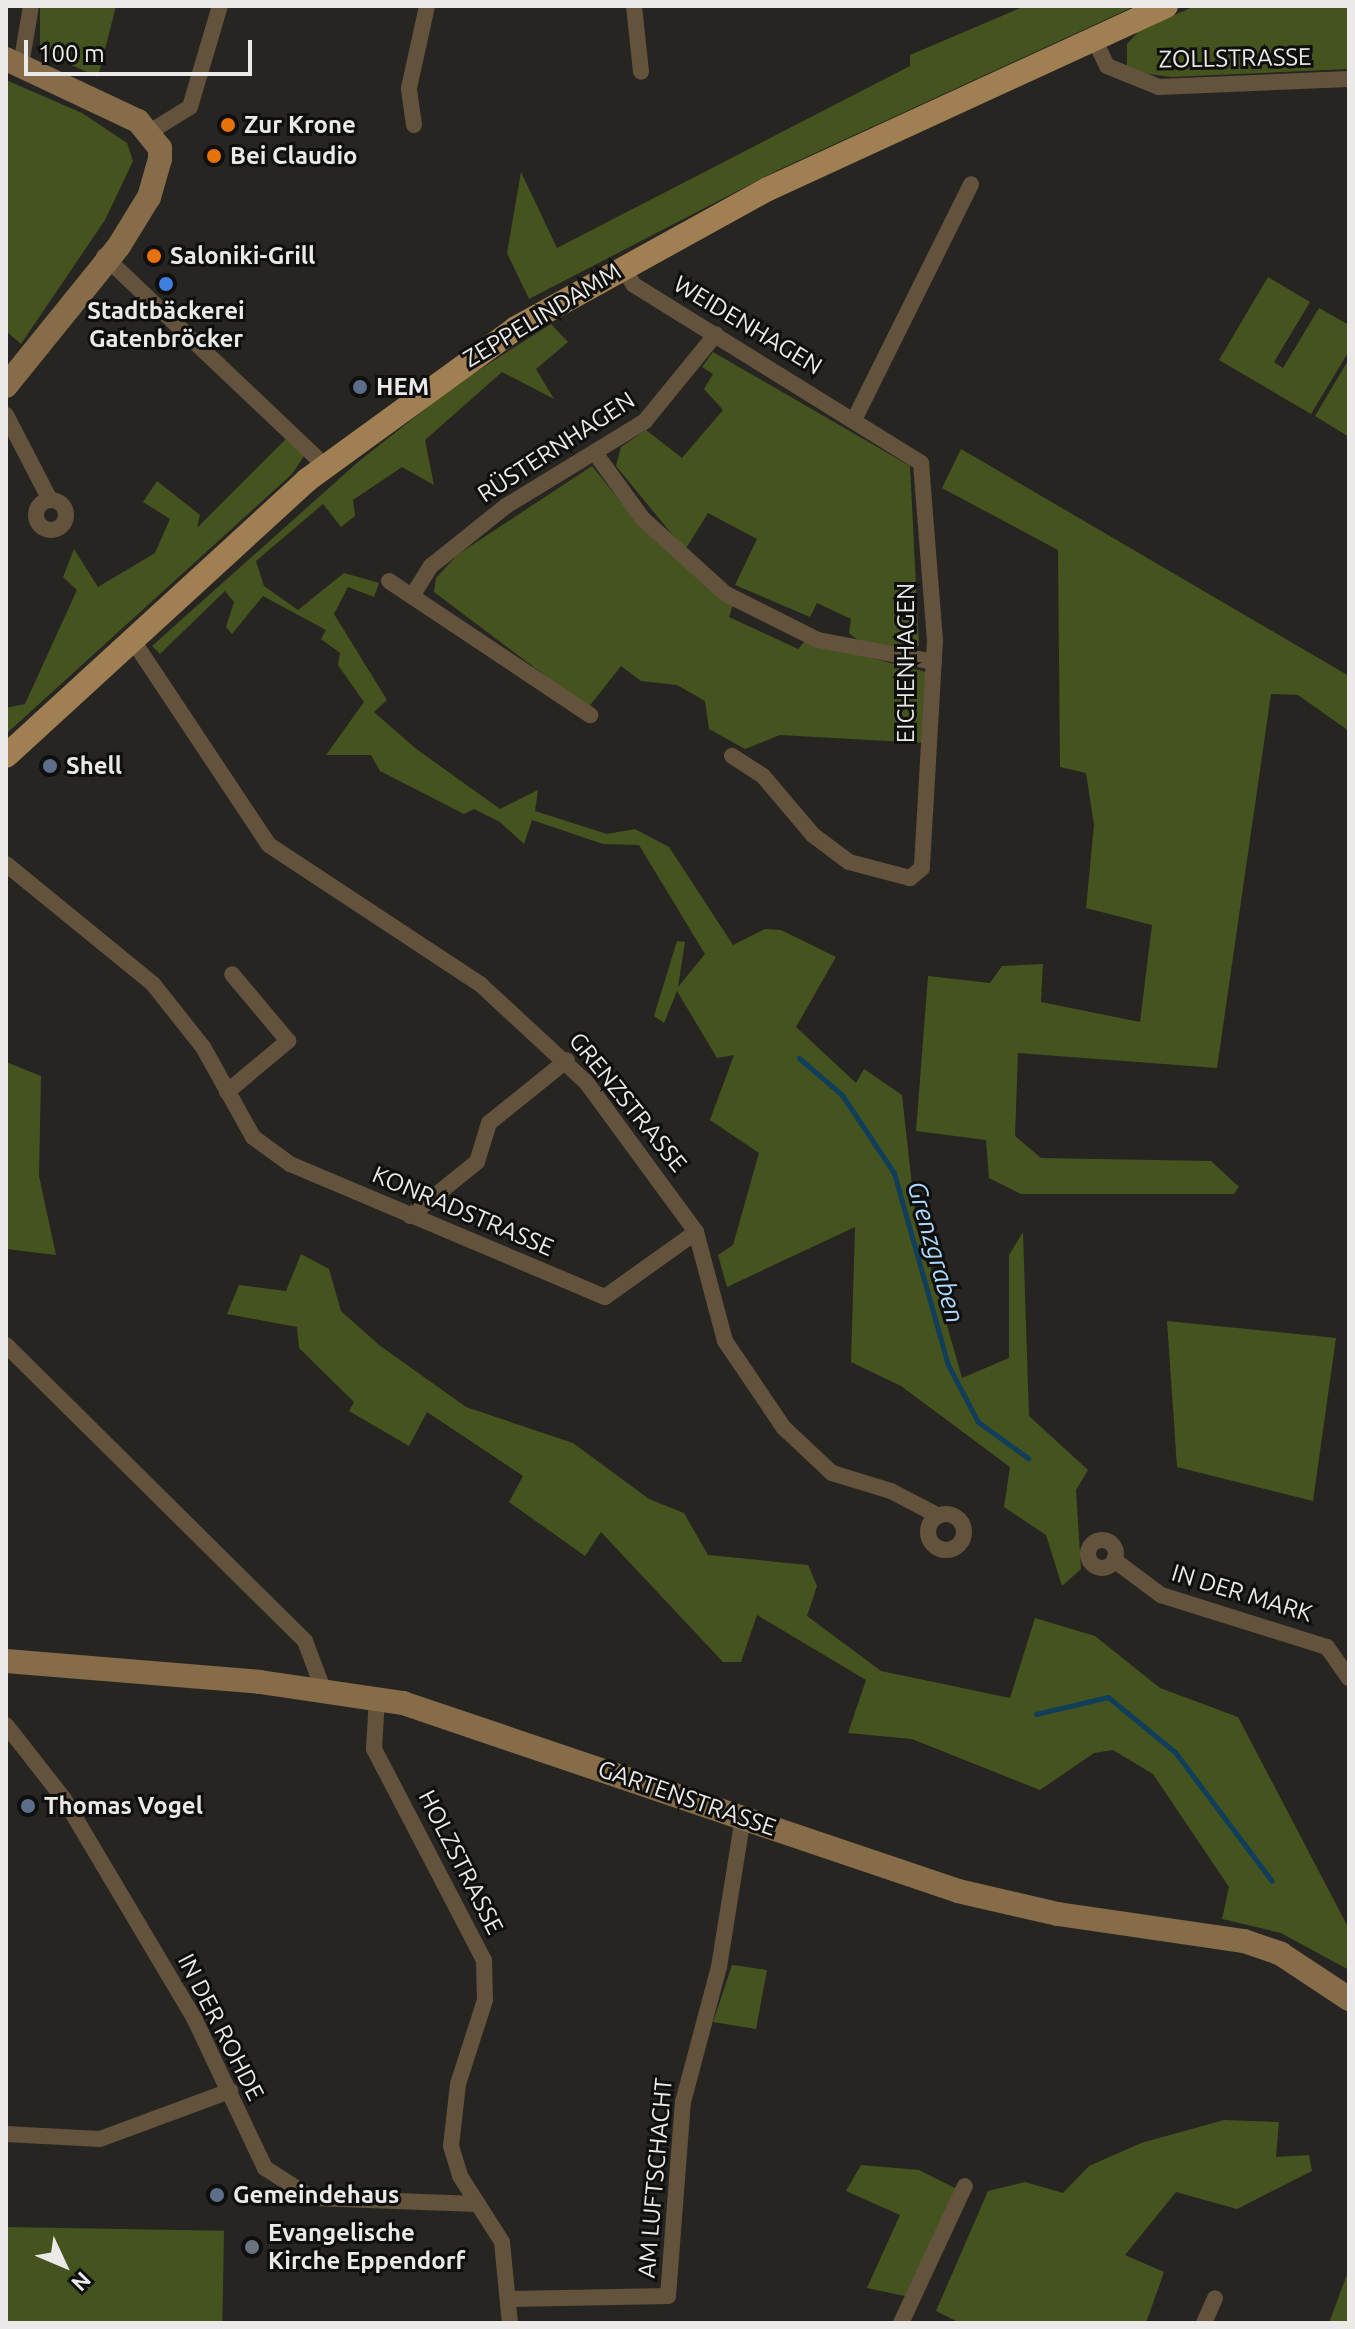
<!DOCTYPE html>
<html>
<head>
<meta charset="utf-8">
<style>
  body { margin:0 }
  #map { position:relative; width:1355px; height:2329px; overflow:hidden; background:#272522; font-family:Ubuntu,sans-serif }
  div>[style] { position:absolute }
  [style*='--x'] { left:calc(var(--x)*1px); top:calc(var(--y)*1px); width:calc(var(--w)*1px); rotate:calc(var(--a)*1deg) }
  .green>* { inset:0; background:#45531f; transform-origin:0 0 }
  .stream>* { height:5px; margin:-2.5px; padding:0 2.5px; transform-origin:2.5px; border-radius:2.5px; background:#103e5b }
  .street>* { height:16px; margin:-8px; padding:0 8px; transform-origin:8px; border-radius:8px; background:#63533d }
  .street>.ring { margin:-8px; padding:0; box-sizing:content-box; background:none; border:16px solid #63533d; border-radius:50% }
  .secondary>* { height:24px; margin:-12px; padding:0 12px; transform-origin:12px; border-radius:12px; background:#866c49 }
  .primary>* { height:24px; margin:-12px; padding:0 12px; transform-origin:12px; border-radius:12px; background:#a07f52 }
  .dots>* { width:22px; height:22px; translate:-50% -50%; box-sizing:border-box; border:4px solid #0f0f0d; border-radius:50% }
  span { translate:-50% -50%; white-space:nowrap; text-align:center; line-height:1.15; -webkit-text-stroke:6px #0f0f0d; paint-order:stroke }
  .street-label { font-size:24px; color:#eceae8 }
  .poi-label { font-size:24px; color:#eceae8; font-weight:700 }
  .left { translate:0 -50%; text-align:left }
  .water-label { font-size:26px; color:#abdafe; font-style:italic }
  .frame { position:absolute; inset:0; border:8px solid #eceae8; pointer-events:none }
  .north { position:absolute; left:24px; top:2225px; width:80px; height:80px; -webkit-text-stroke:6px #0f0f0d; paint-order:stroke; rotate:134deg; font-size:22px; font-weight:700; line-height:32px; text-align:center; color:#eceae8 }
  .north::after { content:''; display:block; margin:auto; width:28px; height:36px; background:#eceae8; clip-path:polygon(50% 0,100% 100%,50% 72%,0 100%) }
  .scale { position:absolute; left:24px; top:40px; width:228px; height:36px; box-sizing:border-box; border:4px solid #eceae8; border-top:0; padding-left:10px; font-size:24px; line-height:28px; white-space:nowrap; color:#eceae8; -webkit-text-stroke:6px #0f0f0d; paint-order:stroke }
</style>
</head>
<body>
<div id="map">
  <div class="green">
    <div style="clip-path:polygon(40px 6px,116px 6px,98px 77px,40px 51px)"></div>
    <div style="clip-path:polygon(1025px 6px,1135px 6px,778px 170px,529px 299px,507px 253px,521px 172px,557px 248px,910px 66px,910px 55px)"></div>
    <div style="clip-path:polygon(1195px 6px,1349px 6px,1349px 69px,1171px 77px,1127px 71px,1127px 44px,1140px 30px)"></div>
    <div style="clip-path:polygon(6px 80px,82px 113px,127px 143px,133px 161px,105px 220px,21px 344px,6px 331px)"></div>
    <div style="clip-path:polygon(1268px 277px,1310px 302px,1274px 362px,1283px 368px,1319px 308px,1349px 325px,1349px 351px,1311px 414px,1219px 360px)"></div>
    <div style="clip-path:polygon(551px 324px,568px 342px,536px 369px,554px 399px,502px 372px,425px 440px,434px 485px,402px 467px,353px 500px,355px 516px,341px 527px,323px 504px,256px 561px,264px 586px,298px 610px,344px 573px,379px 583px,374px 597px,348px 587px,334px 614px,387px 700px,374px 712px,415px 748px,500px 809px,538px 790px,535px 811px,607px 834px,635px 829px,669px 847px,733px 945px,765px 929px,781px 930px,836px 957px,796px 1027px,856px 1083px,864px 1069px,902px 1095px,915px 1213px,962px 1378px,1009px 1358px,1009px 1255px,1023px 1232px,1029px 1416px,1088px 1470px,1076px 1490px,1081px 1569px,1062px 1586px,1046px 1535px,1004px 1507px,1010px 1467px,901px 1386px,851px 1362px,855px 1227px,727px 1287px,718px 1255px,733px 1245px,759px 1153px,710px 1120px,734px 1055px,717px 1058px,677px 991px,664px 1023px,654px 1016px,677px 941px,685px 942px,678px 987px,705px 954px,639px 845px,603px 844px,532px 820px,524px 844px,500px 822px,474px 809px,464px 814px,380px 771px,371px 755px,326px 755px,364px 702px,338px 665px,340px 653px,321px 639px,326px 630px,263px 596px,232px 634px,226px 627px,234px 602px,225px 591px,160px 654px,152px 646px,358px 462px,454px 386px)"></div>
    <div style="clip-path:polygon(713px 352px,910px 466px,919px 646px,905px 652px,863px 644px,849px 633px,851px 619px,817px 603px,810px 617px,735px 585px,757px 539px,708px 513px,685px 550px,616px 466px,621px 447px,646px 430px,682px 458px,723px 410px,704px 389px,713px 374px,702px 367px)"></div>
    <div style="clip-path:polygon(1349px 359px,1349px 437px,1315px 416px)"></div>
    <div style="clip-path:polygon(286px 439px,304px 456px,292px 474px,6px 734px,6px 708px,25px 704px,77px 590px,63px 577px,74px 549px,98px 587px,155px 553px,170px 519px,143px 502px,157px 481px,200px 515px,197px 528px)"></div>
    <div style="clip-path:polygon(961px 449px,1349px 676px,1349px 731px,1298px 695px,1271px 694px,1217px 1068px,1018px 1053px,1015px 1136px,1041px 1158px,1211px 1161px,1239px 1187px,1234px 1194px,1021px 1194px,989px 1178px,986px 1140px,916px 1131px,928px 976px,990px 983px,1002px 966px,1043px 964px,1041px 1002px,1140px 1022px,1152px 925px,1086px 908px,1094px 825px,1086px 773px,1060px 767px,1058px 550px,942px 488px)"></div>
    <div style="clip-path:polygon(592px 466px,643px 529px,733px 605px,729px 617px,798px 649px,805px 641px,926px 672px,923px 743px,780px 735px,745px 749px,709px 729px,705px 701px,677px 685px,641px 681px,621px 666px,588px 708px,434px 592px,436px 578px,457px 555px)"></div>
    <div style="clip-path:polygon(6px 1062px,41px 1076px,39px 1176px,56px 1255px,6px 1249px)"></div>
    <div style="clip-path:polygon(301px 1254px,329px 1269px,341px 1311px,379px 1345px,466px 1407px,573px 1443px,649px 1499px,684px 1513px,708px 1555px,808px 1565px,817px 1586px,807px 1616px,881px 1671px,1010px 1698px,1035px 1618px,1095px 1636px,1160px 1688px,1238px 1717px,1349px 1929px,1349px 1970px,1281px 1933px,1222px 1919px,1229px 1887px,1153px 1774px,1113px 1750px,1094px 1753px,1040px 1790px,912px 1739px,848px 1733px,866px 1680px,757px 1615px,741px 1662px,723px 1662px,601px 1532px,585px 1556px,509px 1502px,523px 1476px,427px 1412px,409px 1446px,349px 1411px,354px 1402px,299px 1348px,297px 1327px,227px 1314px,239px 1285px,286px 1291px)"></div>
    <div style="clip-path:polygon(1167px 1321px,1336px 1338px,1313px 1501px,1177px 1467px)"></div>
    <div style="clip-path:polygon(732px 1965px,767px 1970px,756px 2029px,713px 2022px)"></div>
    <div style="clip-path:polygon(1224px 2120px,1279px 2122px,1276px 2157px,1309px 2155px,1312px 2171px,1237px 2209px,1176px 2192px,1125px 2255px,1164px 2272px,1146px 2323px,960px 2323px,936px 2311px,988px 2191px,1025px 2182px,1063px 2193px,1089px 2166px,1141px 2143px)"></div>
    <div style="clip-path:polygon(861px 2165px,919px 2170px,959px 2190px,905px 2296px,867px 2288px,900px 2215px,846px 2191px)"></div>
    <div style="left:6px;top:2227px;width:218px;height:96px;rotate:1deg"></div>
    <div style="clip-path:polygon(1349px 2269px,1349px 2323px,1329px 2323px)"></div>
  </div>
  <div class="stream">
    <div style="--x:799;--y:1058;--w:57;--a:40.7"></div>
    <div style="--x:842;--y:1095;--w:94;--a:56.3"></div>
    <div style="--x:894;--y:1173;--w:199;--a:74.3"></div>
    <div style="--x:948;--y:1365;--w:64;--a:62.2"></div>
    <div style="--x:978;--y:1422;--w:62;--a:35.8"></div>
    <div style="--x:1036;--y:1714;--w:74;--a:-13.3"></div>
    <div style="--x:1108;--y:1697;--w:87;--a:39.4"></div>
    <div style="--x:1175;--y:1752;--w:161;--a:53.1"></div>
  </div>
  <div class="street">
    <div style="--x:634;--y:6;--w:66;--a:83.9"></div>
    <div style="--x:1094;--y:39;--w:30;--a:64"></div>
    <div style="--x:1107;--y:66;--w:56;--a:22"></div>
    <div style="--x:1159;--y:87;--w:190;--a:-2.4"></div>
    <div style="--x:21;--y:65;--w:60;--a:-80.4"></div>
    <div style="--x:414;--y:125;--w:37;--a:-98"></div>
    <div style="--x:409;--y:88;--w:84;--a:-77.6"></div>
    <div style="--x:148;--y:133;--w:49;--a:-31.8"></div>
    <div style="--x:190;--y:107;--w:105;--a:-73.5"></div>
    <div style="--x:104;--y:256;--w:305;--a:43.5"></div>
    <div style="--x:622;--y:266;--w:22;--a:58"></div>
    <div style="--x:634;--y:285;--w:338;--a:31.8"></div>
    <div style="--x:921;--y:463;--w:178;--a:85.5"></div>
    <div style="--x:935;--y:640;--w:228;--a:93.3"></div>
    <div style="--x:922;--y:868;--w:16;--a:140"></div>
    <div style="--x:910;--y:878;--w:63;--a:-165.3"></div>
    <div style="--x:849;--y:862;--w:45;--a:-143.1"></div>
    <div style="--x:813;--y:835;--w:77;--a:-130.3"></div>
    <div style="--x:763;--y:776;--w:37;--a:-147"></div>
    <div style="--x:6;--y:415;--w:96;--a:62.6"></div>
    <div style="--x:855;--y:418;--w:261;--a:-63.6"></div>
    <div style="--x:595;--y:453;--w:82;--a:54"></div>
    <div style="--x:643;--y:519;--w:112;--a:42.1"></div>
    <div style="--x:726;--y:594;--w:103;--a:26.6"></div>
    <div style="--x:818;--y:640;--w:118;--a:10.7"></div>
    <div class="ring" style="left:36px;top:500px;width:14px;height:14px"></div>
    <div style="--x:389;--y:581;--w:242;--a:33.7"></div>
    <div style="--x:414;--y:593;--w:32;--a:-58"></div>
    <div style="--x:431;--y:566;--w:96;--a:-38.7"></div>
    <div style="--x:506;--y:506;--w:163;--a:-31.4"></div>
    <div style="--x:645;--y:421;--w:112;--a:-50.8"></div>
    <div style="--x:132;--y:639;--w:247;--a:56.4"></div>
    <div style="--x:269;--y:845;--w:253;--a:33.4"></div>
    <div style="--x:480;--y:984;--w:144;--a:42.8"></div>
    <div style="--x:586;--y:1082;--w:186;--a:53.7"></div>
    <div style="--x:696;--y:1232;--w:113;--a:75.1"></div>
    <div style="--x:725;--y:1341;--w:105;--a:55.9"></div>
    <div style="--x:784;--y:1428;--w:66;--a:43.2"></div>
    <div style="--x:832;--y:1473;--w:62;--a:17"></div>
    <div style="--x:891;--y:1491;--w:52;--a:27.6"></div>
    <div style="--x:6;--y:864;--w:190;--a:39.2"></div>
    <div style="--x:153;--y:984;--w:80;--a:51.6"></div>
    <div style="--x:203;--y:1047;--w:103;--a:60.9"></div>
    <div style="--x:253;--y:1137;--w:46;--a:36.1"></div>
    <div style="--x:290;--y:1164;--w:342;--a:22.9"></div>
    <div style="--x:605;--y:1297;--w:112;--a:-35.5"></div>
    <div style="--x:227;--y:1092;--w:80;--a:-39.9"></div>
    <div style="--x:288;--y:1041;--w:87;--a:-129.9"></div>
    <div style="--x:410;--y:1216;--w:86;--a:-38.9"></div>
    <div style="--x:477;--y:1162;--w:41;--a:-72.9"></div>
    <div style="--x:489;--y:1123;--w:100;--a:-38.9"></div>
    <div style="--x:6;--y:1345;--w:421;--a:44.7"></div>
    <div style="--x:305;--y:1641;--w:51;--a:69.4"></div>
    <div class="ring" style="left:928px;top:1514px;width:20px;height:20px"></div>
    <div class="ring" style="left:1088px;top:1540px;width:12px;height:12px"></div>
    <div style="--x:1114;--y:1560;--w:59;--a:36.7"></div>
    <div style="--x:1161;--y:1595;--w:174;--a:17.4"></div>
    <div style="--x:1327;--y:1647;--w:38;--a:55"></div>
    <div style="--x:377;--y:1698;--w:51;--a:93.4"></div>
    <div style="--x:374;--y:1749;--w:238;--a:62.5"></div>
    <div style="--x:484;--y:1960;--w:40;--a:88.6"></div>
    <div style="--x:485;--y:2000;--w:88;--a:107.8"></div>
    <div style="--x:458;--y:2084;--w:62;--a:96.4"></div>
    <div style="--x:451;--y:2146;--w:31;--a:73"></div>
    <div style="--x:460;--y:2176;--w:78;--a:57.5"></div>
    <div style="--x:502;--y:2242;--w:81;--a:84.4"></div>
    <div style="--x:6;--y:1725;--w:94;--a:51.9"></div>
    <div style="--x:64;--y:1799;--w:257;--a:59.3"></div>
    <div style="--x:195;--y:2020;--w:164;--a:64.7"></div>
    <div style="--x:265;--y:2168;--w:56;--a:32.6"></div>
    <div style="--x:312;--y:2198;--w:166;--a:2.1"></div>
    <div style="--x:6;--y:2134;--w:94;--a:3"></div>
    <div style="--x:100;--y:2139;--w:139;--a:-20.3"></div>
    <div style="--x:510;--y:2299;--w:158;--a:-1.1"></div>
    <div style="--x:668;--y:2296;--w:195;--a:-85.6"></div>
    <div style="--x:683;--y:2102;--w:140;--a:-75.1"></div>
    <div style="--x:719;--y:1967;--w:152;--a:-80.9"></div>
    <div style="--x:901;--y:2323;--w:151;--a:-65"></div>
    <div style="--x:1204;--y:2323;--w:27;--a:-66"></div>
  </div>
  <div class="secondary">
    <div style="--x:6;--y:59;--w:146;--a:25.2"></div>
    <div style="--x:138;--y:121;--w:35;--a:51"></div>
    <div style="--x:160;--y:148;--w:11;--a:90"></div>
    <div style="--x:160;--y:159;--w:40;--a:106"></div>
    <div style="--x:149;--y:197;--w:57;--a:121.5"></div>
    <div style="--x:119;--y:246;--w:180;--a:128.9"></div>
    <div style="--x:6;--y:1661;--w:255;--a:4.7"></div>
    <div style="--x:260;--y:1682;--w:145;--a:8.4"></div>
    <div style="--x:403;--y:1703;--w:586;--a:18.71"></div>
    <div style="--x:958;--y:1891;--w:103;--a:13"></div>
    <div style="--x:1058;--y:1914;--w:188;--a:8.3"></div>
    <div style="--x:1244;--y:1941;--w:39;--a:19"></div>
    <div style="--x:1281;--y:1954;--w:82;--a:33.5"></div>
  </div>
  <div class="primary">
    <div style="--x:6;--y:756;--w:408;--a:-42.5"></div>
    <div style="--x:307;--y:480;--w:258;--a:-36"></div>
    <div style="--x:516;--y:328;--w:288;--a:-28.9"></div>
    <div style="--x:768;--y:189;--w:438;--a:-24.7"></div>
  </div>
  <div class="dots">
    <div style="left:228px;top:125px;background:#e8710a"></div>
    <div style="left:214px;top:156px;background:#e8710a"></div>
    <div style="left:154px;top:256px;background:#e8710a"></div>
    <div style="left:166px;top:284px;background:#3f7fe0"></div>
    <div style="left:360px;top:387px;background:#5c6f8a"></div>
    <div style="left:50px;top:766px;background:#5c6f8a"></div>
    <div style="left:28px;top:1806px;background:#5c6f8a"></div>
    <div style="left:217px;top:2195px;background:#5c6f8a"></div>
    <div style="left:252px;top:2247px;background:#6b7280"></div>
  </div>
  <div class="street-label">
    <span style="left:1235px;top:58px;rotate:-1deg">ZOLLSTRASSE</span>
    <span style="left:542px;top:315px;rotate:-31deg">ZEPPELINDAMM</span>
    <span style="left:748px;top:325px;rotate:31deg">WEIDENHAGEN</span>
    <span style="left:556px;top:447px;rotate:-33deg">RÜSTERNHAGEN</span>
    <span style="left:906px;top:663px;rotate:-90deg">EICHENHAGEN</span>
    <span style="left:628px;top:1102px;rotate:51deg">GRENZSTRASSE</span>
    <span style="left:463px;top:1211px;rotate:23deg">KONRADSTRASSE</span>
    <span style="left:1242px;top:1593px;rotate:17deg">IN DER MARK</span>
    <span style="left:687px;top:1798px;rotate:19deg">GARTENSTRASSE</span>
    <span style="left:461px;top:1862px;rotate:63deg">HOLZSTRASSE</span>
    <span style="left:221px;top:2027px;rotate:63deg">IN DER ROHDE</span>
    <span style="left:655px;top:2178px;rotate:-85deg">AM LUFTSCHACHT</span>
  </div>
  <div class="poi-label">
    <span class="left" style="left:244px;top:125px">Zur Krone</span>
    <span class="left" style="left:230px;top:156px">Bei Claudio</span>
    <span class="left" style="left:170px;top:256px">Saloniki-Grill</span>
    <span style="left:166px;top:325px">Stadtbäckerei<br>Gatenbröcker</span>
    <span class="left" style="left:376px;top:387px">HEM</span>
    <span class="left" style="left:66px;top:766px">Shell</span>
    <span class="left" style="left:44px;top:1806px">Thomas Vogel</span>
    <span class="left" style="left:233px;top:2195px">Gemeindehaus</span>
    <span class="left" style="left:268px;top:2247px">Evangelische<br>Kirche Eppendorf</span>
  </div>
  <div class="water-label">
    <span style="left:936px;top:1252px;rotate:74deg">Grenzgraben</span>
  </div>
  <div class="frame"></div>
  <div class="north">N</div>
  <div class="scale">100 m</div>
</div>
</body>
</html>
